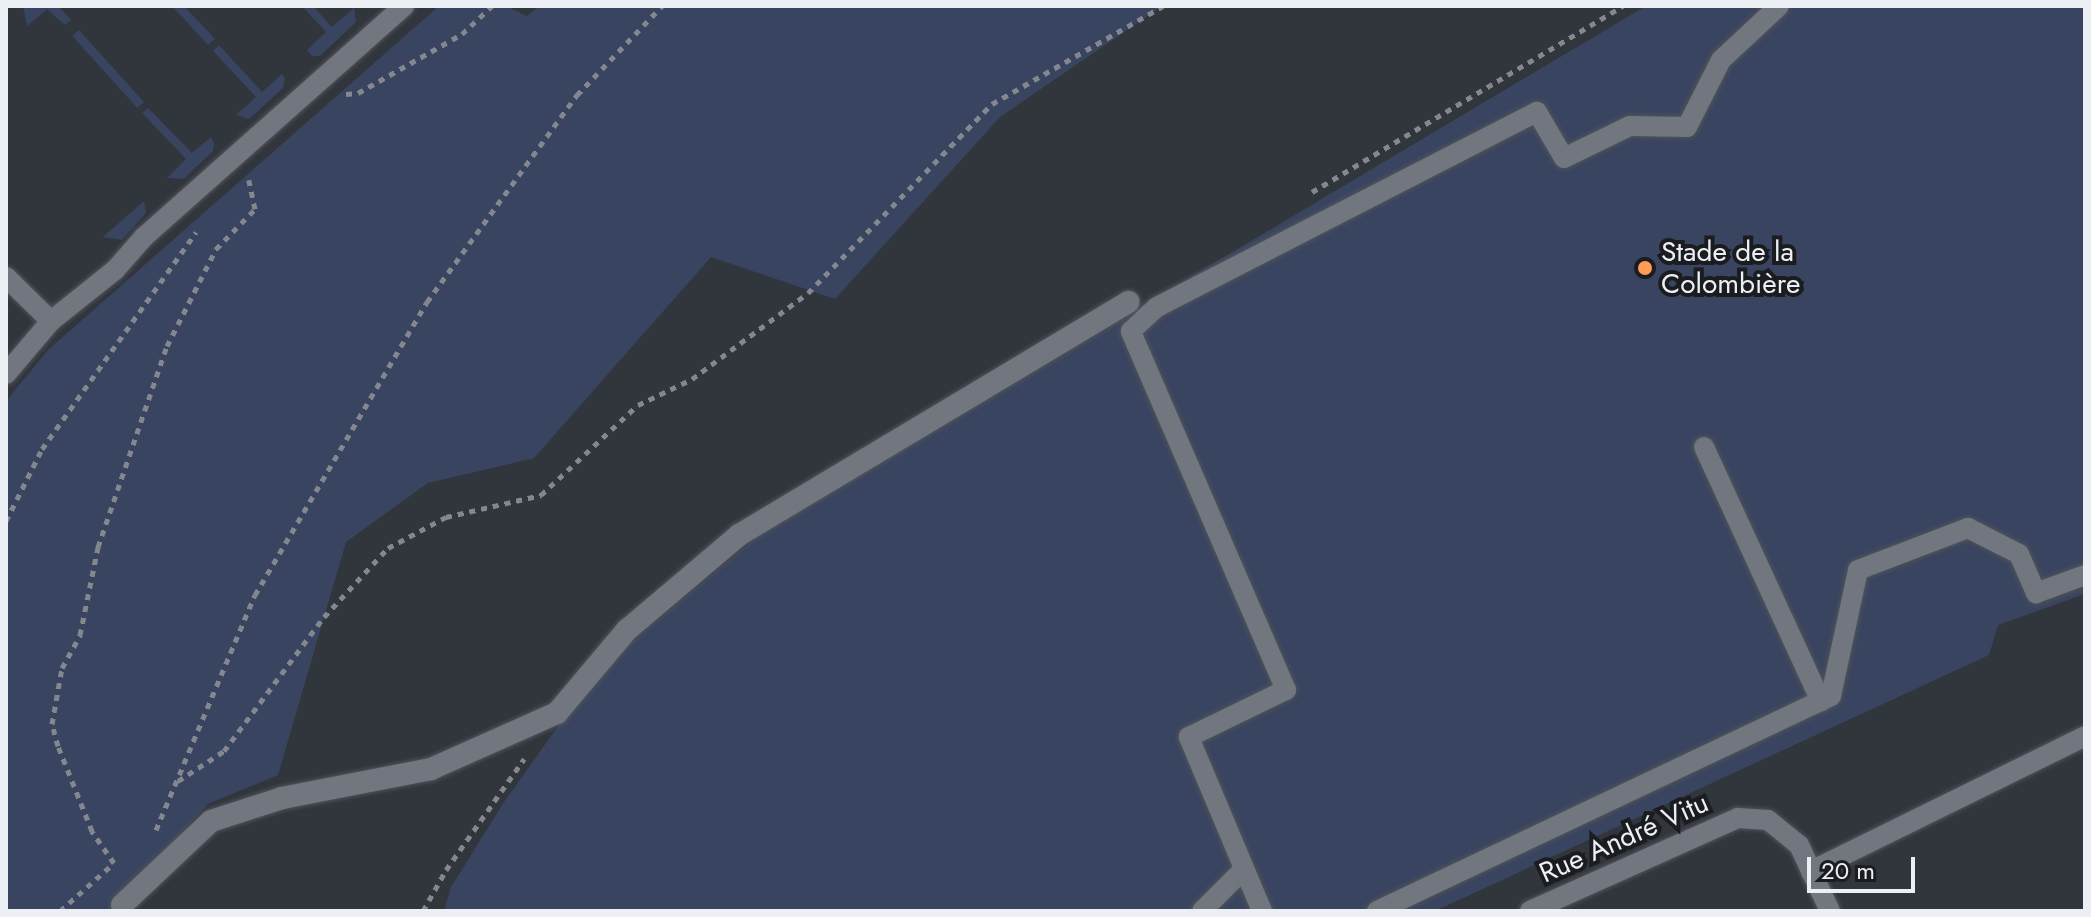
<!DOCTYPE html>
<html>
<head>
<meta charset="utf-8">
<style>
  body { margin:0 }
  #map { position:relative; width:2091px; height:917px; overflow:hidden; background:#31353c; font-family:Jost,sans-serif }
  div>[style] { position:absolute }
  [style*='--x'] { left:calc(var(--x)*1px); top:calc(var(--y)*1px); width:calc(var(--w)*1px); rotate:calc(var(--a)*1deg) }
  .green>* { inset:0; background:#394560; transform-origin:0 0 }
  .path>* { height:5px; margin-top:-2.5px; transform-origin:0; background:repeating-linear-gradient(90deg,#84878e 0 6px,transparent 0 12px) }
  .roads { filter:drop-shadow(0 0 2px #505359) drop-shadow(0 0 2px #505359) }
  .service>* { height:20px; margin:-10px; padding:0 10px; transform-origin:10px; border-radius:10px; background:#72767f }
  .minor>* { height:22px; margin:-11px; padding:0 11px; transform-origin:11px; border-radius:11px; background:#72767f }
  .dots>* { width:22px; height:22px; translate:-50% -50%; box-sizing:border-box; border:4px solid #1a1c20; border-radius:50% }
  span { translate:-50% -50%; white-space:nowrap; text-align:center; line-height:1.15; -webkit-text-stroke:8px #1a1c20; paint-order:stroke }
  .poi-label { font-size:28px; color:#eceff4 }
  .left { translate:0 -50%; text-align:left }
  .street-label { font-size:28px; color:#eceff4 }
  .frame { position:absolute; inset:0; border:8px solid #eceff4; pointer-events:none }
  .scale { position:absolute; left:1807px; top:857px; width:108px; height:36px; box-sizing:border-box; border:4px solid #eceff4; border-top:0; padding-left:10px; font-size:24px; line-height:28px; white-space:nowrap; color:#eceff4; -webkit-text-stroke:6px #1a1c20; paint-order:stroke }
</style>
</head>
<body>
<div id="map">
  <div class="green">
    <div style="clip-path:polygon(23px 6px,58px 6px,71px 20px,65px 25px,47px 9px,27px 26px)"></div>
    <div style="clip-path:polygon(172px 6px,184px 6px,215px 39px,208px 45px)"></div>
    <div style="clip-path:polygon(302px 6px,313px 6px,332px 27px,354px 8px,356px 22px,320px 56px,312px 56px,307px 50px,326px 32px)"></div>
    <div style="clip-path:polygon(439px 6px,506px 6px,527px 16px,539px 6px,1162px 6px,1000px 117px,835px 299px,711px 257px,534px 458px,428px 483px,346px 542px,278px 775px,208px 804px,111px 911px,6px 911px,6px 401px,48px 350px)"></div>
    <div style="clip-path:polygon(1646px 6px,2085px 6px,2085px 594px,1998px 625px,1989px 655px,1435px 911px,444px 911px,451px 887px,504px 802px,599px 669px,765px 530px)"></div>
    <div style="left:79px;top:30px;width:97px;height:9px;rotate:48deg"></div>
    <div style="clip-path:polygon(219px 45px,262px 92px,282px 74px,285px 78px,283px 88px,249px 119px,236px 115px,256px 97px,213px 51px)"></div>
    <div style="clip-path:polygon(148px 108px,192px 153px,211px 137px,214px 143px,213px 151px,184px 179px,167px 178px,186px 159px,142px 113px)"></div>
    <div style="clip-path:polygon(144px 201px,146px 213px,122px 240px,103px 237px)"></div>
  </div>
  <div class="path">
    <div style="--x:346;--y:94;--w:12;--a:-5"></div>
    <div style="--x:358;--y:93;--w:120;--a:-29.6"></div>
    <div style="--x:462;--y:34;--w:41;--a:-43"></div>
    <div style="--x:1312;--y:192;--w:362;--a:-30.9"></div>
    <div style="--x:6;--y:521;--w:80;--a:-63.4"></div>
    <div style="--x:42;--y:449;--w:266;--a:-54.6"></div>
    <div style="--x:178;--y:781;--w:55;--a:-33.1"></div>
    <div style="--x:224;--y:751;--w:167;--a:-53.3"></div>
    <div style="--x:324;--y:617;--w:94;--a:-47.2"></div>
    <div style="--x:388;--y:548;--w:66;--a:-28.1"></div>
    <div style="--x:446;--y:517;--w:98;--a:-13"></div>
    <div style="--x:541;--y:495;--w:132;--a:-42.9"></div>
    <div style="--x:638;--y:405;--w:60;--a:-25.7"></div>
    <div style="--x:692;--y:379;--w:144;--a:-36.6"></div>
    <div style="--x:808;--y:293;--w:264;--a:-45.8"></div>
    <div style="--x:992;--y:104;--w:197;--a:-29.8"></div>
    <div style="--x:156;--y:830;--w:255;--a:-67.2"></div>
    <div style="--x:255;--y:595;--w:340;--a:-59.6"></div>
    <div style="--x:427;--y:302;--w:256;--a:-54.1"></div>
    <div style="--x:577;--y:95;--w:123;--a:-46.3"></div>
    <div style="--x:60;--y:911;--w:72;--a:-41.6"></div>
    <div style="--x:114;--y:863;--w:39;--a:-125"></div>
    <div style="--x:92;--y:831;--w:92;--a:-111.8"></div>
    <div style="--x:58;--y:746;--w:23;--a:-105"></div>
    <div style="--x:52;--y:724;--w:57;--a:-79.9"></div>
    <div style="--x:62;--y:668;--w:38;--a:-61"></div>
    <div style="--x:80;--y:635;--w:90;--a:-78.4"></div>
    <div style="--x:98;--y:547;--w:213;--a:-71.1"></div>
    <div style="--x:167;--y:346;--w:109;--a:-63.2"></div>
    <div style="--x:216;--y:249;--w:56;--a:-45.7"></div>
    <div style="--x:255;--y:209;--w:30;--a:-102"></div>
    <div style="--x:423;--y:911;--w:47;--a:-60.7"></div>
    <div style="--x:446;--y:870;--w:136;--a:-54.9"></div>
  </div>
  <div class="roads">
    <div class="service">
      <div style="--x:6;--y:277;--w:63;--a:44.4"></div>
      <div style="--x:6;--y:374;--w:70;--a:-49.7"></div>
      <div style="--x:51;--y:321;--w:82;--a:-38.6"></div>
      <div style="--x:115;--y:270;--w:44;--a:-48.7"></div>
      <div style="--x:144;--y:237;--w:348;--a:-41.6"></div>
      <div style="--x:1704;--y:447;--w:280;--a:65.3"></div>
      <div style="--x:1811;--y:871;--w:44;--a:64.6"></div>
      <div style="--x:1202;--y:911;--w:59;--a:-45"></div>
      <div style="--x:1262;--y:911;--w:189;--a:-112.8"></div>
      <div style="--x:1189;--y:737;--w:108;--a:-25.9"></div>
      <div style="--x:1286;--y:690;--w:391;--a:-113.4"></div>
      <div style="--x:1131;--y:331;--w:35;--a:-43"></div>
      <div style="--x:1157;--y:307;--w:427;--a:-27.2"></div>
      <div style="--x:1537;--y:112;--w:53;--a:59.6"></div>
      <div style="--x:1564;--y:158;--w:73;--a:-25.9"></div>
      <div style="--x:1630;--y:126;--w:57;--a:1"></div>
      <div style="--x:1687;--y:127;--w:75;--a:-63.1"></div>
      <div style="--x:1721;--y:60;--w:79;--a:-43"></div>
      <div style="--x:1377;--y:911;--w:502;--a:-25.34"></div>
      <div style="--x:1831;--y:696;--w:129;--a:-77.9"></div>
      <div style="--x:1858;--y:570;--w:118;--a:-20.9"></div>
      <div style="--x:1968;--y:528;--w:57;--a:27"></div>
      <div style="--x:2019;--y:554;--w:43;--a:66.4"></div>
      <div style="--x:2036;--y:593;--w:52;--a:-20.2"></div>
      <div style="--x:1530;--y:911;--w:228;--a:-24.1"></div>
      <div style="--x:1738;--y:818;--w:30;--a:4"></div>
      <div style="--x:1768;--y:820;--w:40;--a:39"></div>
      <div style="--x:1799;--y:845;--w:29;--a:65"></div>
      <div style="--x:1811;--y:871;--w:305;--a:-26.2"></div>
    </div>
    <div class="minor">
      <div style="--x:122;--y:905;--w:122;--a:-43.3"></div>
      <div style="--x:211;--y:821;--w:75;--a:-17.9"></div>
      <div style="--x:282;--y:798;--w:152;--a:-11"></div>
      <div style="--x:431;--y:769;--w:138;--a:-24"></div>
      <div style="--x:557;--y:713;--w:109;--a:-49.9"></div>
      <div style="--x:627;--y:630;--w:147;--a:-40.3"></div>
      <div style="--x:739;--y:535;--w:454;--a:-30.9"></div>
    </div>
  </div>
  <div class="dots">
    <div style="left:1645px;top:268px;background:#fd9c55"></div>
  </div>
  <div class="poi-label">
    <span class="left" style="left:1661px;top:268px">Stade de la<br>Colombière</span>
  </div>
  <div class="street-label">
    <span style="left:1624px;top:838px;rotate:-24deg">Rue André Vitu</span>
  </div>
  <div class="frame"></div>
  <div class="scale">20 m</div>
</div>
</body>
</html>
